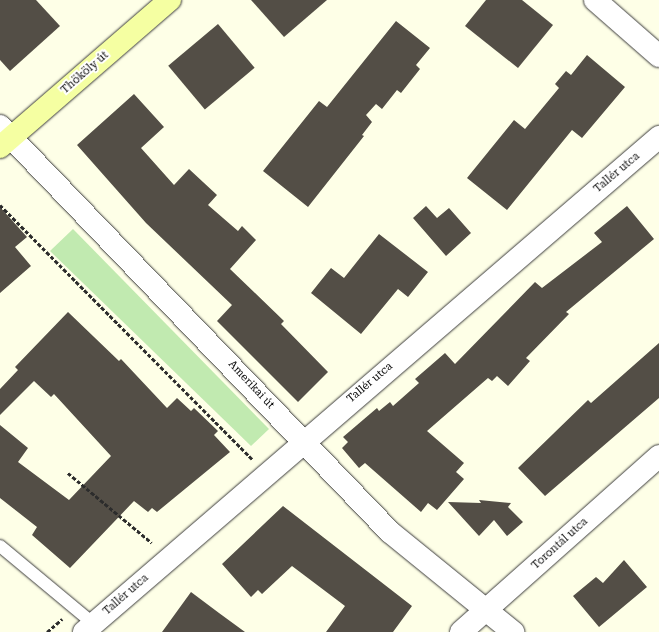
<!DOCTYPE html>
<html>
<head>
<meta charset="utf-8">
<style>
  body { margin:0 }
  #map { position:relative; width:659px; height:632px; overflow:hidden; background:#feffe7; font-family:"Roboto Serif",serif }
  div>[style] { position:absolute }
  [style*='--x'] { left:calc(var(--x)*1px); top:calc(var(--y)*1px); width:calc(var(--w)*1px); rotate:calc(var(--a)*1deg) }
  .green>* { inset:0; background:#c1eab0 }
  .building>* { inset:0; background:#534e46; transform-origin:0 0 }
  .path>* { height:2.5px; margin-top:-1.25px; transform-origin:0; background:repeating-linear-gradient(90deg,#2c2c2c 0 4px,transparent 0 6px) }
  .roads { filter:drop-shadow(0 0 1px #3d3d3d) drop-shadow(0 0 1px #3d3d3d) }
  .lane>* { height:12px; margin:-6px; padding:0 6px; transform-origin:6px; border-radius:6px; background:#fff }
  .street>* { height:22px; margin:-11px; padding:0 11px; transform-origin:11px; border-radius:11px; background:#fff }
  .secondary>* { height:22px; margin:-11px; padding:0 11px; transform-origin:11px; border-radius:11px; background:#f5ffa2 }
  span { translate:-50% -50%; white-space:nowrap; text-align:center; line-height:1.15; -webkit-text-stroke:4px #fff; paint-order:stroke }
  .street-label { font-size:11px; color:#0a0a0a }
</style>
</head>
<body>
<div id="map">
  <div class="green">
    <div style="clip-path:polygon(73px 229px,269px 429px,251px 446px,50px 251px)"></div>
  </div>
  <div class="building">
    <div style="clip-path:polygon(0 0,36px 0,60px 26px,10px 71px,0 60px)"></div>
    <div style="clip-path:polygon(251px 0,327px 0,284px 37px)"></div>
    <div style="clip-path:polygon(486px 0,522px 0,553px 25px,518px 68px,465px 26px)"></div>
    <div style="clip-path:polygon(396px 21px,430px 48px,416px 65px,420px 69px,401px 93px,397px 90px,382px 109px,376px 104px,366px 115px,372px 122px,362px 135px,364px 136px,308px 207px,263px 171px,319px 101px,327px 107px)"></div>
    <div style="left:218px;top:24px;width:57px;height:65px;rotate:50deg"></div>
    <div style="clip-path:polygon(587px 55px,625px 87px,582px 138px,572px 130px,507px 210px,467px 178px,514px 120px,525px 129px,559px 88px,555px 84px,566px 71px,571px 75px)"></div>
    <div style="clip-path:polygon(134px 94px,164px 127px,141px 148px,174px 185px,189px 169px,217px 195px,208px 205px,238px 231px,242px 226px,256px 240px,230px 269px,284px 321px,281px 324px,328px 372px,298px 402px,217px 321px,232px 305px,146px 223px,77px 145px)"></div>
    <div style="clip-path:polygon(426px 206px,437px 218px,449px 208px,471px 233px,446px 256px,413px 218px)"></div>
    <div style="clip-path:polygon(627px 206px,654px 239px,566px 312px,569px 314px,526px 358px,530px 361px,508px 386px,497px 376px,492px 381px,488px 378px,427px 431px,464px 463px,456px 472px,464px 479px,437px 510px,428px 503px,421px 512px,365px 463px,359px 468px,342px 448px,348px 442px,343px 437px,377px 408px,379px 411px,390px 402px,393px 406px,419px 383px,415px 379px,445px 353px,455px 364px,535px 282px,542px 288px,602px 242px,594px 233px)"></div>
    <div style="clip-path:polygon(0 207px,27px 237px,15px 247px,31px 266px,0 293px)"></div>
    <div style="clip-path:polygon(379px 234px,428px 272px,408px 297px,398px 289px,361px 334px,311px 293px,331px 268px,344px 278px)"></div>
    <div style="clip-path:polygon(68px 312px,119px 361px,121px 359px,167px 408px,177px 398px,191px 411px,194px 408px,218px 431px,214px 435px,230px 452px,157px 512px,152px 508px,148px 512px,134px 501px,70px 568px,32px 535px,37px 527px,0 498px,0 425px,28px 448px,18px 462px,69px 500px,111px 456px,54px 394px,51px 397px,34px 381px,0 415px,0 389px,18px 370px,15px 367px)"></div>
    <div style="clip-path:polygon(659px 343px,659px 398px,545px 496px,518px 468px,588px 400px,591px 403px)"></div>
    <div style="clip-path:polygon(479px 500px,511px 503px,508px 507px,523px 522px,507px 536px,494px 520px,479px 536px,448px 502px,481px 503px)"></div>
    <div style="clip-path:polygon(283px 506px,412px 606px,393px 632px,326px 632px,345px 606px,292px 566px,262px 594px,258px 590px,251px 597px,222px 564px)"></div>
    <div style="clip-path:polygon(624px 560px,647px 587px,599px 627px,573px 596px,596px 577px,603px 583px)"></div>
    <div style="clip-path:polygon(191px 592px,219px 613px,245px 632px,162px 632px)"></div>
  </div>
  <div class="path">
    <div style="--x:0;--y:205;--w:358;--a:45.2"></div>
    <div style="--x:68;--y:473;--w:109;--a:39.8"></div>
    <div style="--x:47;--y:632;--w:20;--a:-41"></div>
  </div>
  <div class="roads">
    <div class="lane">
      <div style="--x:0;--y:546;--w:122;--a:39.7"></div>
    </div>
    <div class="street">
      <div style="--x:595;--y:0;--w:85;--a:41.2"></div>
      <div style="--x:0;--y:126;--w:563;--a:46.15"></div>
      <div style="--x:390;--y:532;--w:159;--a:39.1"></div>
      <div style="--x:84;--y:632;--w:759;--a:-40.72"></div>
      <div style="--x:461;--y:632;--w:265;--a:-41.6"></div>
    </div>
    <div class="secondary">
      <div style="--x:0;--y:147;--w:225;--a:-40.9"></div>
    </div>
  </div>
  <div class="street-label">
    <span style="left:85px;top:73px;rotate:-41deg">Thököly út</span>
    <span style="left:617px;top:173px;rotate:-40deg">Tallér utca</span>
    <span style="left:370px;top:383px;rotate:-40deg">Tallér utca</span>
    <span style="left:251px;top:385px;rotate:47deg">Amerikai út</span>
    <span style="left:560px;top:544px;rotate:-42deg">Torontál utca</span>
    <span style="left:126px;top:595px;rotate:-41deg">Tallér utca</span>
  </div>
</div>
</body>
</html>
